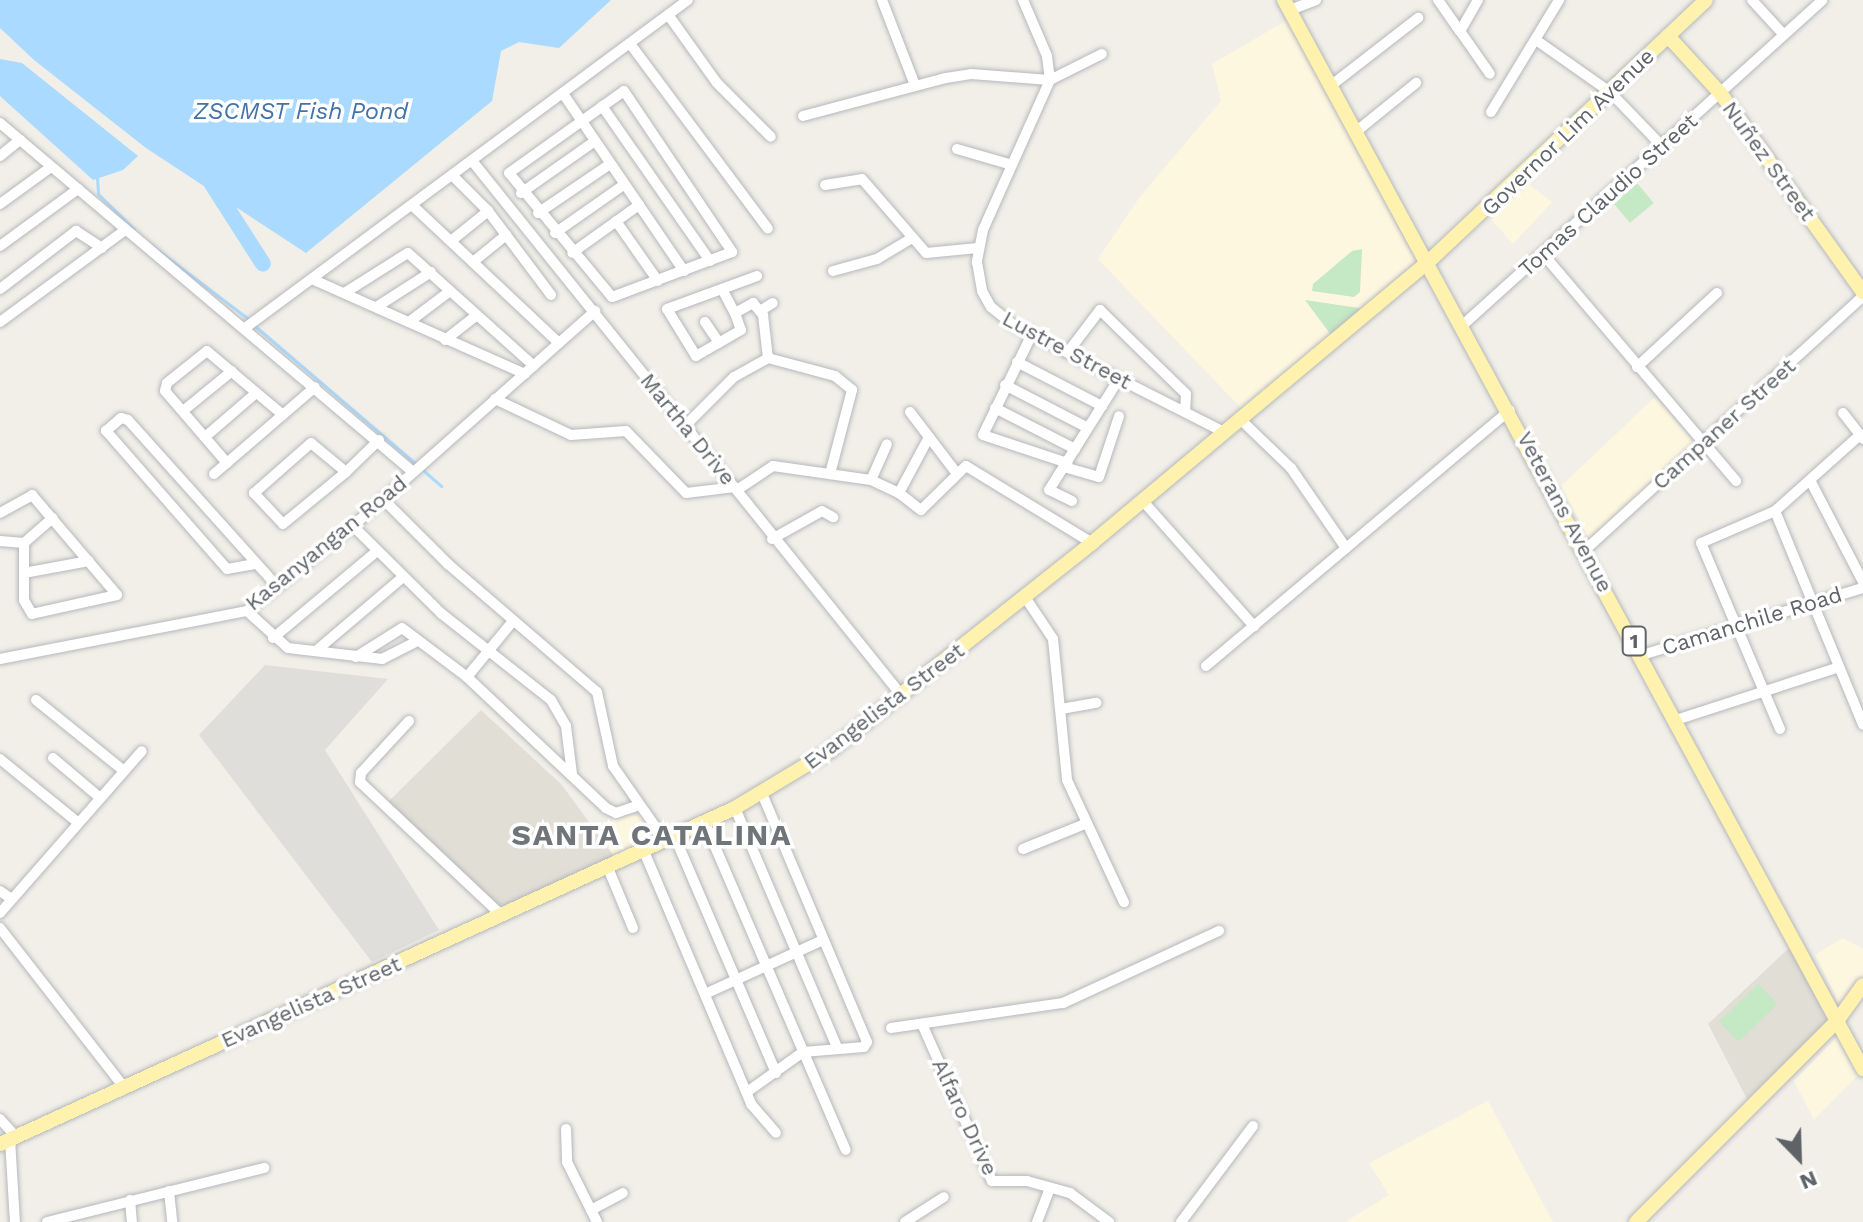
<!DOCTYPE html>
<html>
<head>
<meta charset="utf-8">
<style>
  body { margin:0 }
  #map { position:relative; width:1863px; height:1222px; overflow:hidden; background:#f1efe8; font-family:"Work Sans",sans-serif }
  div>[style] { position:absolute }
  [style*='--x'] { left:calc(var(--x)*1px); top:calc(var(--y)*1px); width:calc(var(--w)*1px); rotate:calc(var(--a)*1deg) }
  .commercial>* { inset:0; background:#fef7e0 }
  .industrial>* { inset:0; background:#e0deda }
  .education>* { inset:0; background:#e1ded6 }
  .green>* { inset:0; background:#c5e8c5; transform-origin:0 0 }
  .water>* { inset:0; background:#aadaff }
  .stream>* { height:3px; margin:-1.5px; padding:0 1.5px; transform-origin:1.5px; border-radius:1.5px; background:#aadaff }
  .river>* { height:16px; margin:-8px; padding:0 8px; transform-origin:8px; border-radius:8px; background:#aadaff }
  .roads { filter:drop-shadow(0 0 2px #b5b8bc) drop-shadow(0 0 2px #b5b8bc) }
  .minor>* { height:10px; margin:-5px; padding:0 5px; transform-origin:5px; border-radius:5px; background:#fff }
  .major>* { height:14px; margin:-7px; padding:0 7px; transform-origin:7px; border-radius:7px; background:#fff2af }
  span { translate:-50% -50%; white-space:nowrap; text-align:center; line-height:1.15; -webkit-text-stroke:7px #fff; paint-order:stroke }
  .shield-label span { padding:2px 6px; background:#fff; border:2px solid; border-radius:6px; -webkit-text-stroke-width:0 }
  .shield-label { font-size:20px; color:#5f6368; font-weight:700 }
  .street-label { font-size:22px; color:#5f6368 }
  .water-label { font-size:24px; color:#4174aa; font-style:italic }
  .district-label { font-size:30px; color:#70757a; font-weight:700; letter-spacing:2px }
  .north { position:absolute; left:1759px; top:1118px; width:80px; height:80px; -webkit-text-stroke:6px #fff; paint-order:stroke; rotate:157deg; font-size:22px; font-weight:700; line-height:32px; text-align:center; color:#5f6368 }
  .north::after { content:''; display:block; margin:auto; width:28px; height:36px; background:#5f6368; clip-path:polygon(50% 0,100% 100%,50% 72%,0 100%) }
</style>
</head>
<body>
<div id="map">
  <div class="commercial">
    <div style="clip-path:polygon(1289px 19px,1416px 261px,1243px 410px,1098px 259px,1139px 198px,1221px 101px,1212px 64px)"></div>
    <div style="clip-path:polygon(1527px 183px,1552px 202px,1513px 244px,1491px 219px)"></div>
    <div style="clip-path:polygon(1655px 397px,1695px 444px,1589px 539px,1561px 486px)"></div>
    <div style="clip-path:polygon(615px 816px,641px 816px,656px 840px,615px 858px,600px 832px)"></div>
    <div style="clip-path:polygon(1843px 938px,1863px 949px,1863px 976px,1841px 1007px,1815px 955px)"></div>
    <div style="clip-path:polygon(1837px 1037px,1859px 1074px,1814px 1120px,1794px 1081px)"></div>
    <div style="clip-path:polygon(1488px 1101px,1553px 1222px,1345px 1222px,1389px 1195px,1369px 1163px)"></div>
  </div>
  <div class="industrial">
    <div style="clip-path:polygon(265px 665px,388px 679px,325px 750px,439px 930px,372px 962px,199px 735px)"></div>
  </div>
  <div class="education">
    <div style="clip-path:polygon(481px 710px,562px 785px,615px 858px,501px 909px,388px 802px)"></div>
    <div style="clip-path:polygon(1790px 947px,1828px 1021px,1747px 1099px,1708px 1024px)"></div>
  </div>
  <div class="green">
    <div style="left:1637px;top:183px;width:26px;height:31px;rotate:50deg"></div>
    <div style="clip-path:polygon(1362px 249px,1360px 292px,1354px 297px,1312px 291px,1313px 284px,1352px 251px)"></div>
    <div style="clip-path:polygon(1305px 300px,1359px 308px,1361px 310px,1331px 335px)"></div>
    <div style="left:1758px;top:984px;width:28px;height:54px;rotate:46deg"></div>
  </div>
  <div class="water">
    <div style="clip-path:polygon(0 0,611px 0,559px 48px,519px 42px,501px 51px,492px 101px,306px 253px,146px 148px,34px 60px,0 28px)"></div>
    <div style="clip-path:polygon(0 59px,22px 63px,138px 156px,123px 170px,93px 180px,0 96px)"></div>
  </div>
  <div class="stream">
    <div style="--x:97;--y:178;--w:16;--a:86"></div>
    <div style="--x:98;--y:194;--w:50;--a:44.2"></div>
    <div style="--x:151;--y:245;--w:121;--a:37.2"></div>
    <div style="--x:255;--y:326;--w:212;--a:40.6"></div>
    <div style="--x:424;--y:471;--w:23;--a:41"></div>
  </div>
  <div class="river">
    <div style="--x:210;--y:181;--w:98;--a:57.4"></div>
  </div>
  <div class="roads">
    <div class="minor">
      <div style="--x:882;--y:0;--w:91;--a:68.8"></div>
      <div style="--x:1023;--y:0;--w:61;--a:66.8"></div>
      <div style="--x:1047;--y:56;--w:24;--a:83"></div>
      <div style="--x:1050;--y:80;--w:164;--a:114.1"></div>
      <div style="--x:983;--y:230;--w:33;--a:101"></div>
      <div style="--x:977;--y:262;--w:29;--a:80"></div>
      <div style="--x:982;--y:291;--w:18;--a:61"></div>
      <div style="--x:991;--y:307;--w:28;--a:39"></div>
      <div style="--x:1013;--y:325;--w:237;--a:26.9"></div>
      <div style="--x:1438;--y:0;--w:38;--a:55"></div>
      <div style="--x:1478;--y:0;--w:36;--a:120"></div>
      <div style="--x:1460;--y:31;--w:52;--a:55.1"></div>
      <div style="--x:1752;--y:0;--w:47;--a:47.6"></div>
      <div style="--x:1290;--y:10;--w:28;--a:-21"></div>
      <div style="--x:669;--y:16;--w:82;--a:54.4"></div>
      <div style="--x:717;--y:83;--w:76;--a:45"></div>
      <div style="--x:1536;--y:40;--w:90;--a:35.1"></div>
      <div style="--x:1610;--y:92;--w:74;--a:46.1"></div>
      <div style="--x:631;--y:45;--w:229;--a:53.3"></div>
      <div style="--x:1333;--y:84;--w:108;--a:-37.8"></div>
      <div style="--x:624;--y:91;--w:194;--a:56.1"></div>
      <div style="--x:732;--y:252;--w:128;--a:159.4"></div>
      <div style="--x:612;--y:297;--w:161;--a:-129.7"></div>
      <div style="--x:509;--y:173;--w:141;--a:-35.5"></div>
      <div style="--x:564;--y:95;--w:133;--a:55.7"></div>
      <div style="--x:639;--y:205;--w:82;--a:144.4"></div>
      <div style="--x:602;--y:106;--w:189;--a:55.1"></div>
      <div style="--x:1491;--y:112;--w:131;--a:-58.7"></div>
      <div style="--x:803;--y:116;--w:148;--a:-14.9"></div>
      <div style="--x:946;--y:78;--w:25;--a:-9"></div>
      <div style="--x:971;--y:74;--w:79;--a:4.3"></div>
      <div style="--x:1050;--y:80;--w:58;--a:-26.6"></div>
      <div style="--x:0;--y:123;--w:541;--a:40.2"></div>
      <div style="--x:1358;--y:130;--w:75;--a:-39"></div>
      <div style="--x:957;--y:149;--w:57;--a:16.2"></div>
      <div style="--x:0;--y:156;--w:26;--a:-39"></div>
      <div style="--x:473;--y:162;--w:685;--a:51.22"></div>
      <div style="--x:453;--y:176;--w:49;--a:45"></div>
      <div style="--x:488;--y:211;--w:105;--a:53.1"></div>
      <div style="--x:825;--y:185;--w:37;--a:-9"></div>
      <div style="--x:862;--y:179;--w:98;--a:49.1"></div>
      <div style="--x:926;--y:253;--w:52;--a:-5.5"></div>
      <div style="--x:521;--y:193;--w:90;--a:-35.1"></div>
      <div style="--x:0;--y:204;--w:63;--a:-36"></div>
      <div style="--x:639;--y:205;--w:80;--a:55.7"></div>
      <div style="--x:413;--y:206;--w:200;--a:43.2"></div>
      <div style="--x:538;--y:213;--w:87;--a:-34.2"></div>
      <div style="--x:616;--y:221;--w:73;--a:55"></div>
      <div style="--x:555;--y:233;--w:85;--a:-35"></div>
      <div style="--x:451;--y:241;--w:48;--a:-39"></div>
      <div style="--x:0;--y:246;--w:97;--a:-36.2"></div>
      <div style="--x:1543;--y:254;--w:298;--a:49.6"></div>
      <div style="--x:473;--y:262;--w:43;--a:-39.3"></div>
      <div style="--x:833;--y:271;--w:46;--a:-15.3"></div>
      <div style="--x:877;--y:259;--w:39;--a:-31"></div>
      <div style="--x:314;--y:280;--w:231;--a:24"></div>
      <div style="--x:0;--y:289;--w:96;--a:-37.3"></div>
      <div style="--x:76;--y:231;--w:31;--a:33"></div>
      <div style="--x:722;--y:289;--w:27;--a:62"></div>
      <div style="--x:735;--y:313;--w:21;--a:-29"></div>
      <div style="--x:753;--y:303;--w:16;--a:50"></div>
      <div style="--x:763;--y:315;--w:43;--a:83.4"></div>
      <div style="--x:768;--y:358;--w:69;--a:15"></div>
      <div style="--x:835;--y:376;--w:22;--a:39"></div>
      <div style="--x:852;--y:390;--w:87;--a:104.7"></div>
      <div style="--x:346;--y:292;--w:73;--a:-32.2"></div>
      <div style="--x:408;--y:253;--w:169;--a:41.9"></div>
      <div style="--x:378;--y:306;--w:63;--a:-32.7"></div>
      <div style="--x:760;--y:311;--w:15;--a:-32"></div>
      <div style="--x:735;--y:313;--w:18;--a:71"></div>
      <div style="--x:741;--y:330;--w:52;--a:150"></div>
      <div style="--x:696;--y:356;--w:55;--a:-121.7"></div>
      <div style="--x:667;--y:309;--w:96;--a:-20.1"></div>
      <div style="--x:0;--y:322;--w:154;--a:-36.3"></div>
      <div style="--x:409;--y:322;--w:51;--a:-37.1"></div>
      <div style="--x:705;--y:322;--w:25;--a:56"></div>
      <div style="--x:1464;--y:324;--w:483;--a:-42.1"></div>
      <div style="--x:245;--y:328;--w:551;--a:-36.52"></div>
      <div style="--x:1032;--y:334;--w:112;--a:115.9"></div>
      <div style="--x:983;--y:435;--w:89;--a:18.4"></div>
      <div style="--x:445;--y:340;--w:39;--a:-38"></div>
      <div style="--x:1068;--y:352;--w:53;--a:-52.7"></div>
      <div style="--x:1100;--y:310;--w:120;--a:44.3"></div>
      <div style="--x:1186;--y:394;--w:17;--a:93"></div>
      <div style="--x:1017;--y:362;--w:96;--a:27.4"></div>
      <div style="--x:1637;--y:367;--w:109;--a:-42.8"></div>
      <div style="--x:1005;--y:385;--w:93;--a:27.4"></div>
      <div style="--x:495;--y:399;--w:84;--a:25.3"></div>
      <div style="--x:571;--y:435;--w:55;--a:-4.2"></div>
      <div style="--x:626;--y:431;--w:86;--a:45.9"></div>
      <div style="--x:686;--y:493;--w:49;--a:-7"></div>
      <div style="--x:995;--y:408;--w:90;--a:27.1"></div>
      <div style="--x:183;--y:411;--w:63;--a:-39.2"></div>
      <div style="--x:910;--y:412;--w:74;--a:52.7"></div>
      <div style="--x:1843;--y:413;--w:33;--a:52"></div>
      <div style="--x:1240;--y:419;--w:71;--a:43.9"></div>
      <div style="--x:1291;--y:468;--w:97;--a:55.5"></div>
      <div style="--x:683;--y:428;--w:72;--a:-45"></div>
      <div style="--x:734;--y:377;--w:39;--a:-29"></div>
      <div style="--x:205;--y:437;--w:67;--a:-40.8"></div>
      <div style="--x:929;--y:437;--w:64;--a:118.2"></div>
      <div style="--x:899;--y:493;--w:28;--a:38"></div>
      <div style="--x:921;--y:510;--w:63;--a:-44.4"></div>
      <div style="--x:966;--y:466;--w:148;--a:31.4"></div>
      <div style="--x:227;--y:463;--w:95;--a:-130.7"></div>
      <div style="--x:165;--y:391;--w:8;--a:-76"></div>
      <div style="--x:167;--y:383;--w:51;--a:-38.7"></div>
      <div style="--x:207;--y:351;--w:99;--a:40.1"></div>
      <div style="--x:1064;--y:467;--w:36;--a:16"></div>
      <div style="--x:1099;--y:477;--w:64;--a:-71.8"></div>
      <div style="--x:346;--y:472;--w:45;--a:-140.4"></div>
      <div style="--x:311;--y:443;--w:76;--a:138.7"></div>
      <div style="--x:254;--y:493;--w:42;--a:46.9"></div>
      <div style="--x:283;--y:524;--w:82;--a:-39.5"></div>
      <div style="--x:346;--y:472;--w:46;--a:-44.1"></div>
      <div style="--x:214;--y:474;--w:133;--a:-40.7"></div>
      <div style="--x:871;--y:480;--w:39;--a:-66"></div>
      <div style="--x:1811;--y:482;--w:113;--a:62.5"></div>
      <div style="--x:737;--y:490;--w:43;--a:-33.7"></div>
      <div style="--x:773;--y:466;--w:99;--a:8.1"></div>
      <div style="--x:871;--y:480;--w:31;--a:25"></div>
      <div style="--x:384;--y:500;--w:91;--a:45"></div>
      <div style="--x:448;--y:564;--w:196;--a:40.7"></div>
      <div style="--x:597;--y:692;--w:76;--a:77.8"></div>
      <div style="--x:613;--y:766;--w:89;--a:55.1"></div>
      <div style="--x:1142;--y:500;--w:169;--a:48.4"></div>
      <div style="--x:1072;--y:501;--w:25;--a:-154"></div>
      <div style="--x:1049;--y:490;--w:131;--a:-57.8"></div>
      <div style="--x:1775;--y:511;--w:231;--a:67.6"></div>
      <div style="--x:0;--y:513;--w:37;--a:-29"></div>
      <div style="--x:32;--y:495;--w:131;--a:49.6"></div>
      <div style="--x:117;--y:595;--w:87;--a:167.4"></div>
      <div style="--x:32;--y:614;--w:16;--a:-120"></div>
      <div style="--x:24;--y:600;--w:57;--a:-90"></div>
      <div style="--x:353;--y:526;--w:125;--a:44.7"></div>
      <div style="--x:442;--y:614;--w:139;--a:38.3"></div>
      <div style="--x:551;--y:700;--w:30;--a:60"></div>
      <div style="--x:566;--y:726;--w:48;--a:82.9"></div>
      <div style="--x:772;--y:539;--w:57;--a:-29.2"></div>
      <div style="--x:822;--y:511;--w:13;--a:29"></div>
      <div style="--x:0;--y:541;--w:24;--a:5"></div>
      <div style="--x:24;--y:543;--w:38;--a:-41"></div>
      <div style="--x:1584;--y:551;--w:378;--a:-42.4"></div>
      <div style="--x:255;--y:564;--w:28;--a:170"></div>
      <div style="--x:227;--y:569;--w:184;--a:-131.2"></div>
      <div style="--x:106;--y:431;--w:20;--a:-41"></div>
      <div style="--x:121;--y:418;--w:7;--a:16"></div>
      <div style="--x:128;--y:420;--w:224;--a:48.1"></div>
      <div style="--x:24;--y:573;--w:66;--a:-10.5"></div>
      <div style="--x:1025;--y:597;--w:50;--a:56.3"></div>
      <div style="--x:1053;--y:639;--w:142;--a:84.3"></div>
      <div style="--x:1067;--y:780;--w:135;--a:65"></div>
      <div style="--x:247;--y:611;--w:55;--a:42.1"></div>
      <div style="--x:288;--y:648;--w:95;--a:6.7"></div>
      <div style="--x:382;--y:659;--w:37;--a:-27"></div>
      <div style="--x:273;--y:638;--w:134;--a:-39.9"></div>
      <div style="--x:317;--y:650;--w:113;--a:-40.3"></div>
      <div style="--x:1642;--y:655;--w:231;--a:-16.9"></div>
      <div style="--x:356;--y:657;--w:54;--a:-32.2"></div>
      <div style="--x:402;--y:628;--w:81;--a:37"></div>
      <div style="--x:467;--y:677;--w:191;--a:43.3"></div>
      <div style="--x:606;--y:808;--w:11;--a:27"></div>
      <div style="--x:616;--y:813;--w:24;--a:-19"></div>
      <div style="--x:0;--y:659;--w:252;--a:-11"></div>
      <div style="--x:247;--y:611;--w:136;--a:-38.7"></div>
      <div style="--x:353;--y:526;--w:324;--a:-41.6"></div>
      <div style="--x:1206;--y:666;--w:397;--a:-40.1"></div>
      <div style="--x:467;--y:677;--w:72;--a:-50.6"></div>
      <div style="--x:36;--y:700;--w:113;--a:38.9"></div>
      <div style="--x:1061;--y:709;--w:36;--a:-10"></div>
      <div style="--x:1676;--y:720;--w:171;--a:-18"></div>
      <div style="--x:409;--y:721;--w:71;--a:132.7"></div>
      <div style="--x:361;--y:773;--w:9;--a:96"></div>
      <div style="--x:360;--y:782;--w:195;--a:43.3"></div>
      <div style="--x:1780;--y:729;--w:202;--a:-113"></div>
      <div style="--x:1701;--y:543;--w:81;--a:-23.4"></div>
      <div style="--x:1775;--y:511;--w:114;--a:-41.8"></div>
      <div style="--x:53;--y:758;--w:60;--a:40.3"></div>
      <div style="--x:0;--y:759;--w:98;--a:39.2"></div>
      <div style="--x:735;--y:808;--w:260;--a:66.9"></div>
      <div style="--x:704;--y:821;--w:358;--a:66.7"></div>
      <div style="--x:674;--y:835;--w:259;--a:66.8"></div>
      <div style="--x:643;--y:849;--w:277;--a:67"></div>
      <div style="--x:751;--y:1104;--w:38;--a:49"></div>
      <div style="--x:1023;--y:849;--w:67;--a:-22"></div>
      <div style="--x:608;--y:868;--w:65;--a:67.4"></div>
      <div style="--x:0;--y:891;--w:12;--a:35"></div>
      <div style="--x:0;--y:913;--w:215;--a:-48.8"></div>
      <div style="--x:0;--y:928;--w:202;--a:52.1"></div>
      <div style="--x:705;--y:994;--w:130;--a:-24.6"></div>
      <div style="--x:922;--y:1024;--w:172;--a:66"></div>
      <div style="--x:992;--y:1181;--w:35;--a:0"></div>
      <div style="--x:1027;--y:1181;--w:45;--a:15.6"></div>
      <div style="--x:1070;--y:1193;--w:49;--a:36.6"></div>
      <div style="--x:891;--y:1028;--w:174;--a:-8.3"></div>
      <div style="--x:1063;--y:1003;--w:172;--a:-24.8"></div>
      <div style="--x:747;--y:1092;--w:69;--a:-35.5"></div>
      <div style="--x:803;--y:1052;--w:61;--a:-4.7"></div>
      <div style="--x:864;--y:1047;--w:6;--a:-59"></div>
      <div style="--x:867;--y:1042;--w:272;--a:-112.9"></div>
      <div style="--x:0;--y:1119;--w:24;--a:48"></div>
      <div style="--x:566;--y:1129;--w:33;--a:88"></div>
      <div style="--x:567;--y:1162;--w:67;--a:63.4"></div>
      <div style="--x:10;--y:1139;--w:83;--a:86.6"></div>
      <div style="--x:169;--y:1191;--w:31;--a:84"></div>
      <div style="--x:130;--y:1200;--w:22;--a:85"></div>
      <div style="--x:591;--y:1210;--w:36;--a:-28"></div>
      <div style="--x:47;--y:1222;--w:224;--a:-14"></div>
      <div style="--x:905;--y:1222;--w:46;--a:-32.7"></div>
      <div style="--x:1037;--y:1222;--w:34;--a:-69"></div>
      <div style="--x:1181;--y:1222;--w:120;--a:-53.1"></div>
    </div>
    <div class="major">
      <div style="--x:1284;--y:0;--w:1216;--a:61.56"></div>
      <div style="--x:1668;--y:36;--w:79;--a:47.6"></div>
      <div style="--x:1721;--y:94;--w:244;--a:54.4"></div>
      <div style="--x:0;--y:1144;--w:808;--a:-24.57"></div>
      <div style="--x:735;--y:808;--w:112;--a:-31.1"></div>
      <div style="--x:831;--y:750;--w:333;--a:-38.4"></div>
      <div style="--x:1092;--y:543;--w:437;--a:-39.9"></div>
      <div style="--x:1427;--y:263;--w:383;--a:-43.3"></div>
      <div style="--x:1636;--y:1222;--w:284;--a:-45"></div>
      <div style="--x:1837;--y:1021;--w:44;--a:-54.2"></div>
    </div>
  </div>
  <div class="shield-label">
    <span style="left:1634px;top:641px">1</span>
  </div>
  <div class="street-label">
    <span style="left:1568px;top:132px;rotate:-44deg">Governor Lim Avenue</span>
    <span style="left:1769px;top:161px;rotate:54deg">Nuñez Street</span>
    <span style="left:1608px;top:195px;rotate:-42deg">Tomas Claudio Street</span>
    <span style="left:1067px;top:350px;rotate:28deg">Lustre Street</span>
    <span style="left:1724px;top:424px;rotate:-42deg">Campaner Street</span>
    <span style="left:688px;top:429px;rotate:51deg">Martha Drive</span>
    <span style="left:1565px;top:512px;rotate:62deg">Veterans Avenue</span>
    <span style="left:326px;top:543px;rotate:-39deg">Kasanyangan Road</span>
    <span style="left:1752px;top:621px;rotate:-17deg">Camanchile Road</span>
    <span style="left:884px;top:706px;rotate:-37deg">Evangelista Street</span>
    <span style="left:311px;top:1002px;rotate:-24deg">Evangelista Street</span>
    <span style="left:965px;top:1117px;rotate:65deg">Alfaro Drive</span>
  </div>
  <div class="water-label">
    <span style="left:301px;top:112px">ZSCMST Fish Pond</span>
  </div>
  <div class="district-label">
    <span style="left:652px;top:835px">SANTA CATALINA</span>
  </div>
  <div class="north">N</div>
</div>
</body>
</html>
